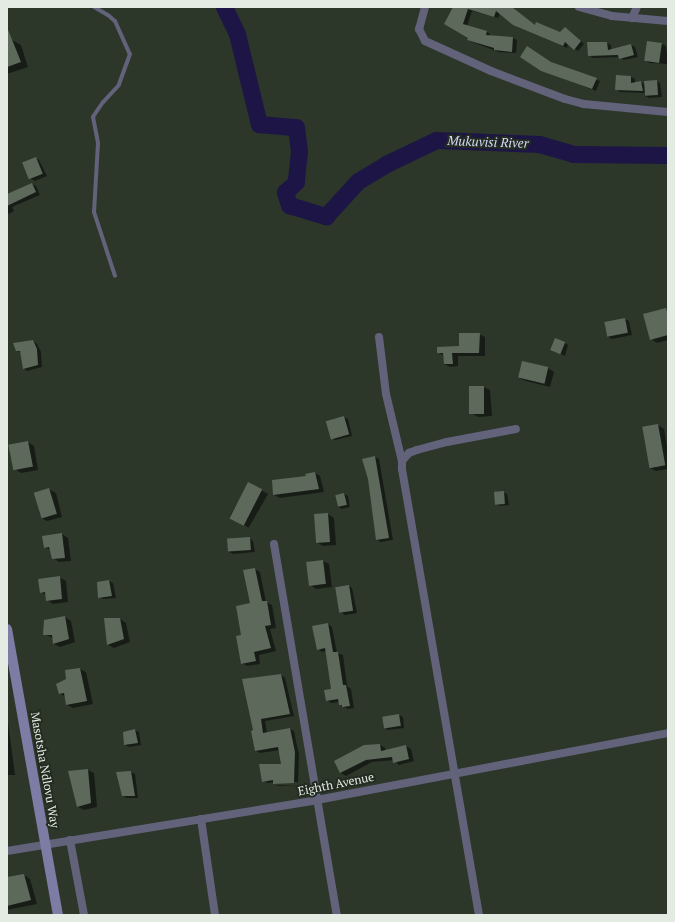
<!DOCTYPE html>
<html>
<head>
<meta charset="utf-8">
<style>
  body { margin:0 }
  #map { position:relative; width:675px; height:922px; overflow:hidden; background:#2c372a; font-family:"PT Serif",serif }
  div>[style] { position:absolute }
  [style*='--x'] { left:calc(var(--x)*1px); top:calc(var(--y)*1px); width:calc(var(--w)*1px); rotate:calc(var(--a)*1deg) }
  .shadow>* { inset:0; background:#0007; transform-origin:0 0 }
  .river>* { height:17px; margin:-8.5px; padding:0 8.5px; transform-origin:8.5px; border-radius:8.5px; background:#1c1546 }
  .building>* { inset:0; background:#5d695b; transform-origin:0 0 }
  .lane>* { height:4px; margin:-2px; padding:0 2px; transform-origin:2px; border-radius:2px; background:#62637b }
  .street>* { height:8px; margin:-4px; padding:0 4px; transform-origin:4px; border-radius:4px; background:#62637b }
  .secondary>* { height:10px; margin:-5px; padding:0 5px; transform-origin:5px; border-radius:5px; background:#7c7ca4 }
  span { translate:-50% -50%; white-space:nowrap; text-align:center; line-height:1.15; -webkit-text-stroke:4px #222c20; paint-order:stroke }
  .street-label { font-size:12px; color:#e4ebe3 }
  .water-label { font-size:13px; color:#d6d7fa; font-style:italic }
  .frame { position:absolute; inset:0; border:8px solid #e4ebe3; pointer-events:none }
</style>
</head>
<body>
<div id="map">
  <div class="shadow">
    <div style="clip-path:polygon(458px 7px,511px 7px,536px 26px,561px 33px,568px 30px,584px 44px,578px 51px,568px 44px,567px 48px,518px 27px,500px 13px,498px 18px,472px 11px,467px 26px,487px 32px,490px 34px,490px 36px,513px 38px,517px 40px,516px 53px,499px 52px,472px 42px,468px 40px,469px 37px,445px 24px)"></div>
    <div style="clip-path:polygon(7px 27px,12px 40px,21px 45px,28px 67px,7px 74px)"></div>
    <div style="clip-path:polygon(607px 43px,611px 45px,611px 50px,631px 45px,635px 47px,638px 57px,624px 60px,620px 57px,593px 58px,589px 55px)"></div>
    <div style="clip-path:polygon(648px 43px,662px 44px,666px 46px,668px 64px,650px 63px,646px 61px)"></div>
    <div style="clip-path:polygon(552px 63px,600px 81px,596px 91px,541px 70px)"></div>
    <div style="clip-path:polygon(617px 76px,631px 77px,635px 79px,635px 83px,641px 82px,645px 85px,656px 81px,660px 83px,662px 97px,649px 98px,645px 96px,645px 93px,620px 92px,616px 89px)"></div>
    <div style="clip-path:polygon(36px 158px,39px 160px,47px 176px,35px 181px,31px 179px)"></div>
    <div style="clip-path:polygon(32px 184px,36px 186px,40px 195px,12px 207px,14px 211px,9px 214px,7px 212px,7px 191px,9px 195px)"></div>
    <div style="clip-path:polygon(666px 309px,668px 310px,668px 340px,657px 343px,651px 339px)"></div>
    <div style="clip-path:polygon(625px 319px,629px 321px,632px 335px,612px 339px,608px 337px)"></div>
    <div style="clip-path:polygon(479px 334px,485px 337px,485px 356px,458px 356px,458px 366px,450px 367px,444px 364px,444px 356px,438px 352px,460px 347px)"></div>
    <div style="clip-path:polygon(33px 341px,37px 344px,41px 352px,42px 367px,27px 371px,24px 369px,22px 353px,17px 351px)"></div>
    <div style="clip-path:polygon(565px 343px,568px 345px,565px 356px,552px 350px)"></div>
    <div style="clip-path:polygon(548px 368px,554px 372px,550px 387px,526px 381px,519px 378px)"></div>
    <div style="clip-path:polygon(484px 387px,490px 390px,492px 416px,478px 417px,471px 413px)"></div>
    <div style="clip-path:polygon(344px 417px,348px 419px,352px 436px,335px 440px,331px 438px)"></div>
    <div style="clip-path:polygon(658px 425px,664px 429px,668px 452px,668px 469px,656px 471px,650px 468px)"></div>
    <div style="clip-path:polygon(28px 442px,34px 446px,38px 470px,21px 473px,15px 469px)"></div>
    <div style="clip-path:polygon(375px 457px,379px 459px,393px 540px,381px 542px,377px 540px)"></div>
    <div style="clip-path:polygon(315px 473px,320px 476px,324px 492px,280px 498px,274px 495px)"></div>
    <div style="left:249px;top:483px;width:22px;height:39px;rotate:30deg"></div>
    <div style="clip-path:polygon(49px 489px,56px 493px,62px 517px,47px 521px,41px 518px)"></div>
    <div style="clip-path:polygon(503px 492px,507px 494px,509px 505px,500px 506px,496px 504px)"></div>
    <div style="clip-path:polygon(344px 494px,348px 496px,350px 507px,342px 509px,338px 507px)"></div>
    <div style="clip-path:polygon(328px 514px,334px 518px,336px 545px,323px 546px,316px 542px,315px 515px)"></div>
    <div style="clip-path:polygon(62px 534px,68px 538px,71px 561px,59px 562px,53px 558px,50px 550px,45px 547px)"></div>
    <div style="clip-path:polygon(249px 538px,253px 541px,255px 552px,233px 554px,229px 552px)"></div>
    <div style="clip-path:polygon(323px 561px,329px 564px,332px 587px,316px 589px,310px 585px)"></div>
    <div style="clip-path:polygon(255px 569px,260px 572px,266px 602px,272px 605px,276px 628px,270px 629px,276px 651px,259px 655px,260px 664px,247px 666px,242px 663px,242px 636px,251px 604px)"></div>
    <div style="clip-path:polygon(59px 577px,66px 581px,68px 602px,53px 604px,47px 600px,46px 595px,41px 592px)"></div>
    <div style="clip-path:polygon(109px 581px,113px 583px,116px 598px,103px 599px,99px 597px)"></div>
    <div style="clip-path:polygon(349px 586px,352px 588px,357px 613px,345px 615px,341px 612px)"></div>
    <div style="clip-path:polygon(65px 617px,71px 621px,75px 642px,60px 647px,54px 644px,53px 638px,44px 634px)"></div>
    <div style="clip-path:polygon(120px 619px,126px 623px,130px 642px,114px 648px,107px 644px)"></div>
    <div style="clip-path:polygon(328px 624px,332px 627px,337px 653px,343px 655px,347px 686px,351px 689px,354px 708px,348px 709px,340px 705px,340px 702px,331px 703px,327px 700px,332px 690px,326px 651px,322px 652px,318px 649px)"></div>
    <div style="clip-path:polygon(80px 669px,86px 672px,93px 704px,73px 708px,67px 705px,66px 697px,59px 693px,67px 680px)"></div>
    <div style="clip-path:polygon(281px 675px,285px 678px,294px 716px,265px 721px,267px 733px,290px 729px,294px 731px,299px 755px,298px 782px,277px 783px,277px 785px,298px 785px,278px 786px,274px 782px,268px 783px,263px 781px,282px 764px,280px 750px,260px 753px,256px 751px,252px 732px)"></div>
    <div style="clip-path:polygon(7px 715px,15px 775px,7px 775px)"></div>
    <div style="clip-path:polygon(399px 715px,403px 717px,404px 728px,388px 730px,384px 728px)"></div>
    <div style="clip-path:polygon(135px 730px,139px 732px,141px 745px,129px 747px,125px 745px)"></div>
    <div style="clip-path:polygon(380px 745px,385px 748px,386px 751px,406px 746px,411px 749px,414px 761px,399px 765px,394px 760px,372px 762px,346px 776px,341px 773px,335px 762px,364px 746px)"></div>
    <div style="clip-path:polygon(88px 770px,94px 773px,97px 807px,84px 810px,78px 807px)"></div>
    <div style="clip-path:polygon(131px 772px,135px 774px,138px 798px,127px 798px,123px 796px)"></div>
    <div style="clip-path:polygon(24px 875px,30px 879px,37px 904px,7px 910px,7px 884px)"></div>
  </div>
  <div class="river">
    <div style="--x:224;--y:7;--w:30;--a:64"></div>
    <div style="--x:237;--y:34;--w:93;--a:76.3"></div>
    <div style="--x:259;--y:124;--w:37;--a:5"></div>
    <div style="--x:296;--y:127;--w:24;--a:83"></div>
    <div style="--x:299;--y:151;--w:31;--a:96"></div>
    <div style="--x:296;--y:182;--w:15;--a:138"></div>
    <div style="--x:285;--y:192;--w:14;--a:73"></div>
    <div style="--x:289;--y:205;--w:39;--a:17"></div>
    <div style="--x:326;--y:216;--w:47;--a:-47.6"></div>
    <div style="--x:358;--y:181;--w:33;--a:-31"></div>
    <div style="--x:386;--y:164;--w:55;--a:-25.6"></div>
    <div style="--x:436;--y:140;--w:103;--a:2.2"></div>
    <div style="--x:539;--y:144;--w:35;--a:16"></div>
    <div style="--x:573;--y:154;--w:95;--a:0.6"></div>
  </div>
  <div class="building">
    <div style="clip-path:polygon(453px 7px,512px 7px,535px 25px,536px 22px,560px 32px,565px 27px,581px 41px,574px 50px,565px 42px,563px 46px,513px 25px,496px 11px,494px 17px,468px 9px,463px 24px,487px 31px,486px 35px,513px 37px,512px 52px,494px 50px,494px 48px,467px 40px,468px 38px,444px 24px)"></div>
    <div style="clip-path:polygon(7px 27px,21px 62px,7px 67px)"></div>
    <div style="left:647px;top:41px;width:15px;height:20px;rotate:8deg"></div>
    <div style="clip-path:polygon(587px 42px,607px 42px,608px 50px,631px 44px,634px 55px,619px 59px,618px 55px,588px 56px)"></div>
    <div style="clip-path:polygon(527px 46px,551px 62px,597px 78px,592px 89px,541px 71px,520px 57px)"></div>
    <div style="clip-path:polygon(616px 75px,631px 76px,631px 83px,641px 81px,643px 91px,615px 90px)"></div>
    <div style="left:657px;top:80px;width:15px;height:13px;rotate:86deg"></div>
    <div style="left:36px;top:157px;width:18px;height:15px;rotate:68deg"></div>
    <div style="clip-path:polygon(32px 183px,36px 192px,7px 206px,7px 194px)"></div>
    <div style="clip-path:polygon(666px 308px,668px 315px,668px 335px,650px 340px,643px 314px)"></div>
    <div style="left:625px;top:318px;width:15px;height:21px;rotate:79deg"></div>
    <div style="clip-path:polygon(459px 333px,480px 333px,479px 353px,452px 353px,453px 364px,444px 364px,443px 353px,437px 353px,437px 347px,459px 346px)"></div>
    <div style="left:555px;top:338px;width:11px;height:13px;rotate:22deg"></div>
    <div style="clip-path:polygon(33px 340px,37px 349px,38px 365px,23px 369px,20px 351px,16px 351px,13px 343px)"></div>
    <div style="left:522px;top:361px;width:27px;height:17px;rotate:13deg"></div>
    <div style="left:469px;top:386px;width:15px;height:28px"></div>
    <div style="left:344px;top:416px;width:19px;height:19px;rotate:74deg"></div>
    <div style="left:658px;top:424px;width:42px;height:16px;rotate:80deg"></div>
    <div style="left:28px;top:441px;width:26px;height:20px;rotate:79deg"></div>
    <div style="clip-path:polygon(375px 456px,389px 538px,376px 540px,368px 479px,362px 459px)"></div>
    <div style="clip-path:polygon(315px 472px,319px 489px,273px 495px,272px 480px,306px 476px,305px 474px)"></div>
    <div style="left:248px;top:482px;width:16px;height:41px;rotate:27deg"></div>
    <div style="left:49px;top:488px;width:27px;height:16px;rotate:73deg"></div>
    <div style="left:504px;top:491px;width:13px;height:10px;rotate:86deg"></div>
    <div style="left:344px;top:493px;width:12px;height:9px;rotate:76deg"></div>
    <div style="left:328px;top:513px;width:29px;height:14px;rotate:86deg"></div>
    <div style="clip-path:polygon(62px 533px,65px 558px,52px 559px,49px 547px,44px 548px,42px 536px)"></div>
    <div style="left:250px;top:537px;width:13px;height:23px;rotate:86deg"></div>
    <div style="left:323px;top:560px;width:24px;height:17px;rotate:83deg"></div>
    <div style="clip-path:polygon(255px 568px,262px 601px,267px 601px,271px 625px,265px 626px,271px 648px,254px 652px,256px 661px,241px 664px,236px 636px,241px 635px,236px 606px,250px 603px,243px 570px)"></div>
    <div style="clip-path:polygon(60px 576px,62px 599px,46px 601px,45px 592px,40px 593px,38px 579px)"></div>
    <div style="clip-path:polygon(109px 580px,112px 596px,98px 598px,97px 582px)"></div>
    <div style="left:349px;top:585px;width:26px;height:14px;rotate:81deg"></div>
    <div style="clip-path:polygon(65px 616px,69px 639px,53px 644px,52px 635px,43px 635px,44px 620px)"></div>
    <div style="clip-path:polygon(104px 618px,120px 618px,124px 639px,107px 645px)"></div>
    <div style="clip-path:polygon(328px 623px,333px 652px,338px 652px,343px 685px,346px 685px,350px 706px,342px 707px,342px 705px,339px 705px,338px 699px,326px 701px,324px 690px,331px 689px,325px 648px,317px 650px,312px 626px)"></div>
    <div style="clip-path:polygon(80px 668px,87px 701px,66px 705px,64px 693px,59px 694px,56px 684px,66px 679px,65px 670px)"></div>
    <div style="clip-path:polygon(281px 674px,290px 714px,261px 719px,263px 733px,290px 728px,295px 752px,294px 783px,273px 784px,273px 780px,262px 782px,259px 764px,281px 764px,278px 747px,255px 751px,251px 731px,253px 730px,242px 679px)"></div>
    <div style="left:399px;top:714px;width:12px;height:17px;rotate:81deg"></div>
    <div style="clip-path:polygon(135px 729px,138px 743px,124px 745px,123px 732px)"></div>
    <div style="clip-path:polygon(380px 744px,381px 751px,406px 745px,409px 759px,393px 763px,392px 757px,366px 760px,340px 773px,334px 761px,364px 745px)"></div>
    <div style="clip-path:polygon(88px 769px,91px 803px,77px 807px,68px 771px)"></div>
    <div style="clip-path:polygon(131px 771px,135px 796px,122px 796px,116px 772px)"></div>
    <div style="clip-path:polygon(24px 874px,31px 900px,7px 906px,7px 877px)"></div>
  </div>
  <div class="lane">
    <div style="--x:94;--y:7;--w:16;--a:30"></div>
    <div style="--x:108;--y:15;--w:9;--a:41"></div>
    <div style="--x:115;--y:21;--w:36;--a:66"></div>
    <div style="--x:130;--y:54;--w:33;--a:110"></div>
    <div style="--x:119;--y:85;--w:23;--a:133"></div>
    <div style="--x:103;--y:102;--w:18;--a:124"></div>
    <div style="--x:93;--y:117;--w:26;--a:79"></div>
    <div style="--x:98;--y:143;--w:69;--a:93.3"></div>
    <div style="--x:94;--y:212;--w:67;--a:71.8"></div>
  </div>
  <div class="street">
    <div style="--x:425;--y:7;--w:23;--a:105"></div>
    <div style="--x:419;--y:29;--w:13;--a:63"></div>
    <div style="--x:425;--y:41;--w:72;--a:24.4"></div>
    <div style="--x:491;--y:71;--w:79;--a:20.7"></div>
    <div style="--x:565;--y:99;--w:20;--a:15"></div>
    <div style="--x:584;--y:104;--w:84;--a:5.4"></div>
    <div style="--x:579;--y:7;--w:34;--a:15"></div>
    <div style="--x:612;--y:16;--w:56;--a:5.1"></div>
    <div style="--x:632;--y:18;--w:12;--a:-66"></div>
    <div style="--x:379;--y:337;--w:57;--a:83"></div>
    <div style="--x:386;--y:394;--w:69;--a:76.6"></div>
    <div style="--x:274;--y:544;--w:376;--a:80.4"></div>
    <div style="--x:201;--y:819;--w:97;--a:81.7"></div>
    <div style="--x:70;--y:840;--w:76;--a:79.4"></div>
    <div style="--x:7;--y:851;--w:314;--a:-9.3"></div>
    <div style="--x:317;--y:800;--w:357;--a:-10.8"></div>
    <div style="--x:479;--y:915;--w:453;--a:-99.8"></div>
    <div style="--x:402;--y:469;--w:8;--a:-90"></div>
    <div style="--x:402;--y:461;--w:11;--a:-49"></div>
    <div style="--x:409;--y:453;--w:9;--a:-21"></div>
    <div style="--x:417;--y:450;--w:31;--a:-15"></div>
    <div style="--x:447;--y:442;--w:70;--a:-10.7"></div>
  </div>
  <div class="secondary">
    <div style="--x:7;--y:629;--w:291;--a:79.9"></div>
  </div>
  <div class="street-label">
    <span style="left:45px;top:770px;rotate:80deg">Masotsha Ndlovu Way</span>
    <span style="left:336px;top:784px;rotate:-11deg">Eighth Avenue</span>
  </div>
  <div class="water-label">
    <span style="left:488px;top:142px;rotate:2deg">Mukuvisi River</span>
  </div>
  <div class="frame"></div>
</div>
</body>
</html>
